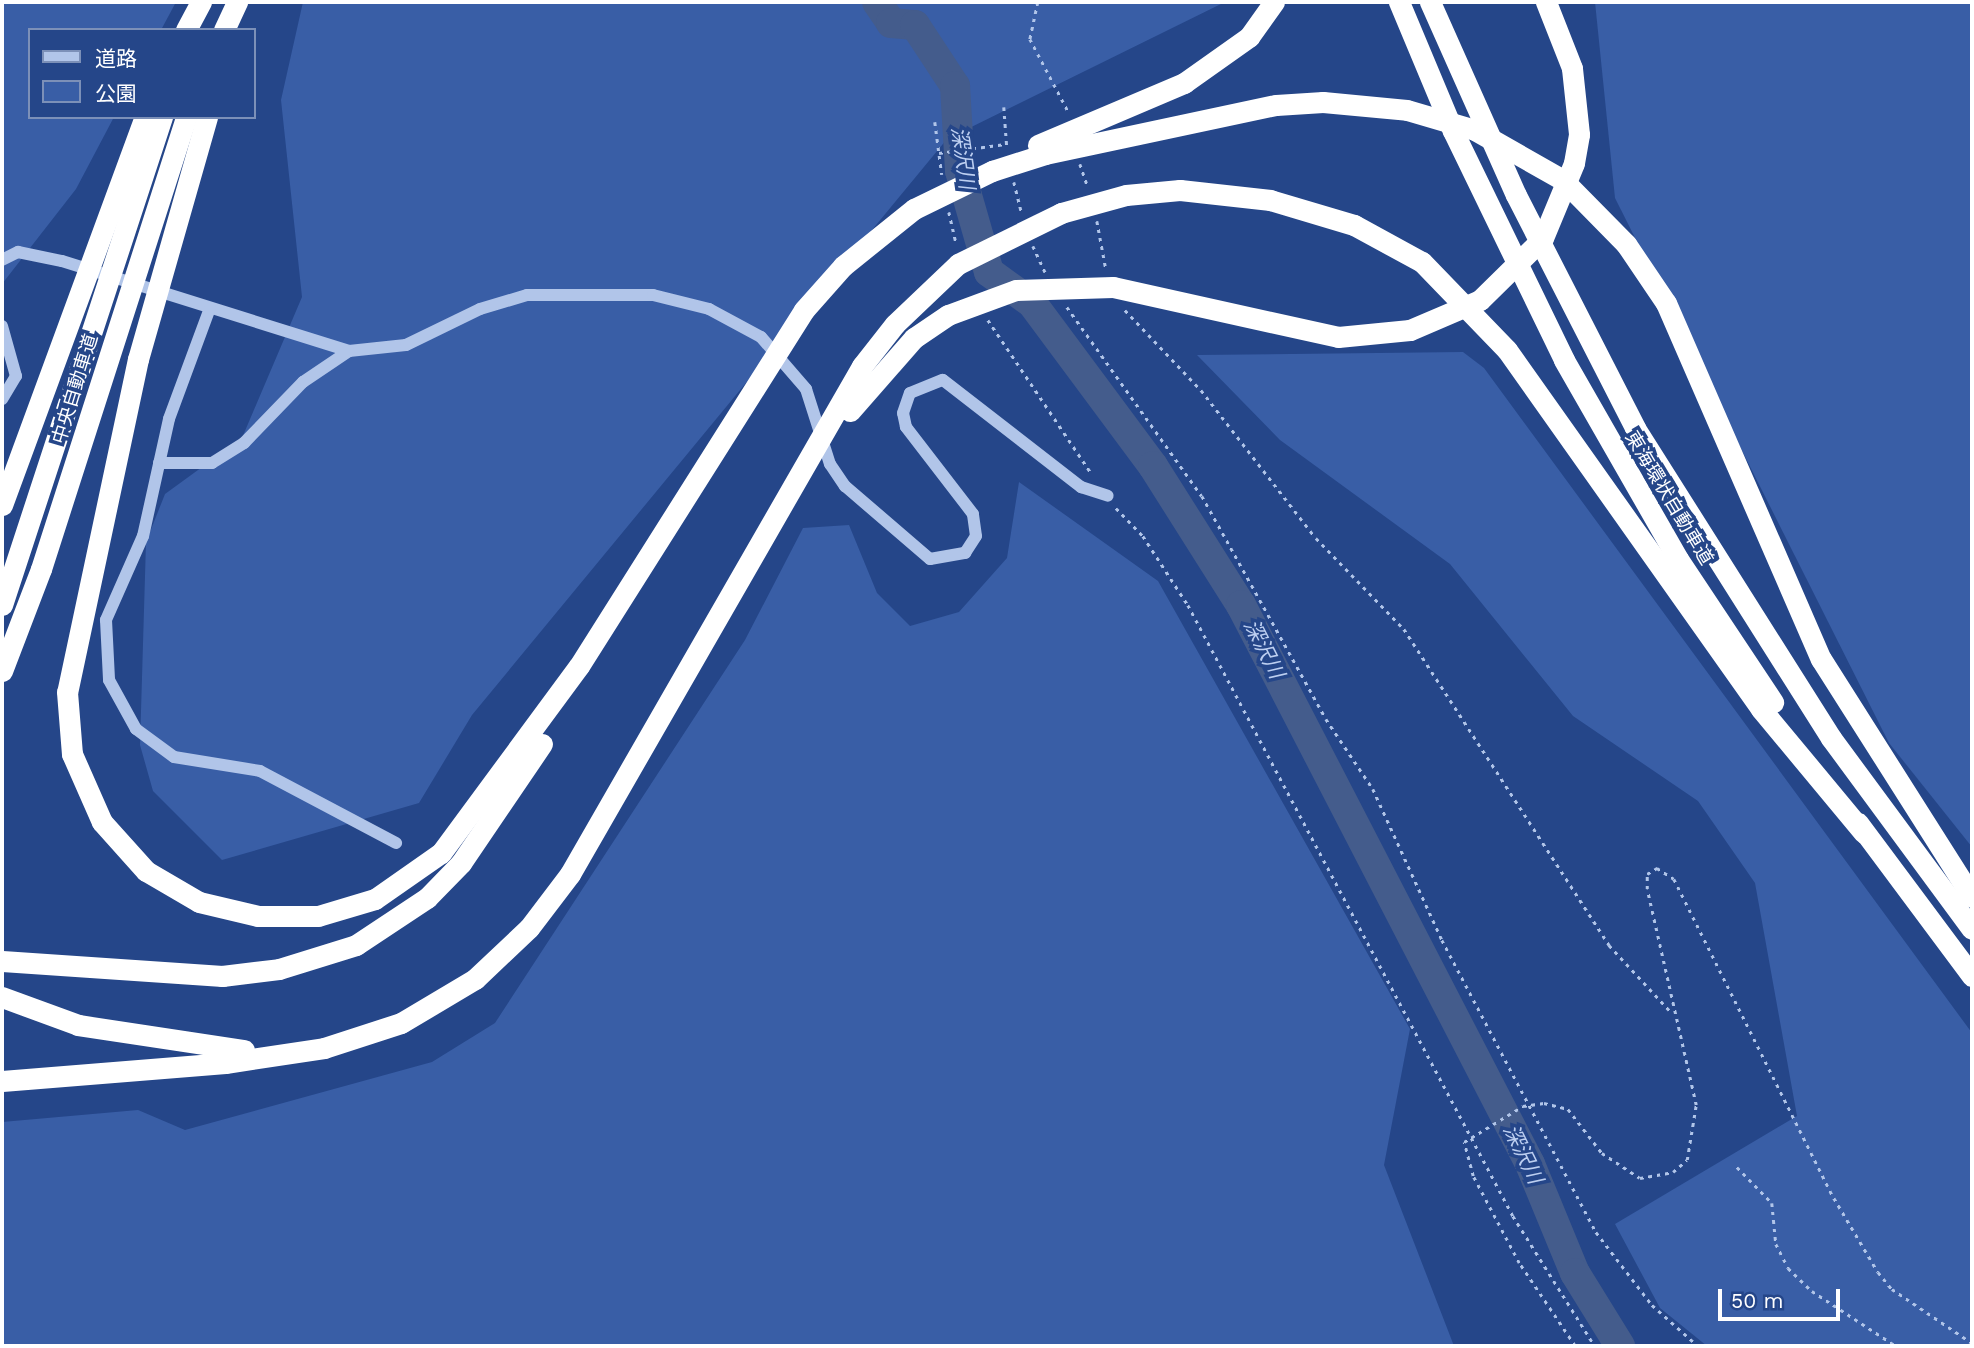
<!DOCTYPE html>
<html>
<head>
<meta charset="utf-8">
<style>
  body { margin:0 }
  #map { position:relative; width:1974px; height:1348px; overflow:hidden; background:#254689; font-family:"Work Sans","Noto Sans JP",sans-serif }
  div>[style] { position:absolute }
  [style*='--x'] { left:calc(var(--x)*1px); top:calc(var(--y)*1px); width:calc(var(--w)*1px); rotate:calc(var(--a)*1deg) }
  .green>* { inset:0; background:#395ea6 }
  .river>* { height:30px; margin:-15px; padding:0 15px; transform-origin:15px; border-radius:15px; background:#445c8c }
  .path>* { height:2.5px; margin-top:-1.25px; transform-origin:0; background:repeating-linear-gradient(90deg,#b1c5e9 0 3.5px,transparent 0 8.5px) }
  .minor>* { height:12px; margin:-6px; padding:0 6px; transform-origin:6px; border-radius:6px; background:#b1c5e9 }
  .highway>* { height:21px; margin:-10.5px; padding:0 10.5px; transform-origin:10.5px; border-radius:10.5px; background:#fff }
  span { translate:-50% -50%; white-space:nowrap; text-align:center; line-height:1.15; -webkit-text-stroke:7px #254689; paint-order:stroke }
  .street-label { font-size:19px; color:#fff }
  .water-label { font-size:21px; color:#bdcff1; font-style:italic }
  .frame { position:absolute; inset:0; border:4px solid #fff; pointer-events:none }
  .legend { position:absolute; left:28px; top:28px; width:228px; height:91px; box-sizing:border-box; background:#254689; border:2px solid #7c90b8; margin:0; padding:9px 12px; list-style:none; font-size:21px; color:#fff }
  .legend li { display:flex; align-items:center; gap:14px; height:35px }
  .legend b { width:35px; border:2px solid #7c90b8 }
  .scale { position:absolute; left:1718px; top:1289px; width:122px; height:32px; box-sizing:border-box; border:4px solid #fff; border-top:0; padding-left:9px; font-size:21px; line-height:24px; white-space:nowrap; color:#fff; -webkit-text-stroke:5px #254689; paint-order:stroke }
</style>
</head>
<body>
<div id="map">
  <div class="green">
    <div style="clip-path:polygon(2px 2px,176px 2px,161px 30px,30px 30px,30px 117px,114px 117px,76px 189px,2px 284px)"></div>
    <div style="clip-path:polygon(303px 2px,1225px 2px,947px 139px,472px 715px,419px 803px,222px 860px,153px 791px,140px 745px,146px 542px,165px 494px,242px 438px,302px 297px,281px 100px)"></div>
    <div style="clip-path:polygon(1595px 2px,1972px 2px,1972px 847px,1889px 743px,1615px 198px)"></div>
    <div style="clip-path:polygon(1463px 352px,1484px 368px,1972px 1033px,1972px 1346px,1707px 1346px,1660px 1308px,1615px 1224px,1797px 1116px,1755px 883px,1698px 801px,1573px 716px,1450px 564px,1280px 440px,1197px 355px)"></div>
    <div style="clip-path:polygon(1019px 482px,1158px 581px,1410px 1029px,1384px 1165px,1454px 1346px,2px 1346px,2px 1122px,138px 1110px,185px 1130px,432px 1062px,495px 1023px,745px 640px,803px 528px,849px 525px,877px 593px,910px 626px,959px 612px,1007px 558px)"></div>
  </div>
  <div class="river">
    <div style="--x:877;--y:2;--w:25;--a:56"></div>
    <div style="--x:891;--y:23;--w:24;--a:5"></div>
    <div style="--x:915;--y:25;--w:73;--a:56.7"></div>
    <div style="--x:955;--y:86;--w:85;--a:86.6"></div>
    <div style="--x:960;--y:171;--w:105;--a:74"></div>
    <div style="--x:989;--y:272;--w:53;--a:35.8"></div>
    <div style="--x:1032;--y:303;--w:203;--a:53.4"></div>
    <div style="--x:1153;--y:466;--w:165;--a:57.7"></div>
    <div style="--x:1241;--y:605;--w:629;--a:62.66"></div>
    <div style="--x:1530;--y:1164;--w:118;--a:67.6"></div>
    <div style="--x:1575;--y:1273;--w:86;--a:58.3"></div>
  </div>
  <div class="path">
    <div style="--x:1038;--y:2;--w:38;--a:102"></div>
    <div style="--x:1030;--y:39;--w:84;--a:62.2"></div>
    <div style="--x:1004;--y:107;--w:41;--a:85.8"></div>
    <div style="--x:935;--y:122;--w:53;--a:82.5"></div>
    <div style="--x:939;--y:153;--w:67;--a:-7.8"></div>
    <div style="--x:1080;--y:164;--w:24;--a:71"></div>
    <div style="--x:1014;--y:182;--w:32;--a:76"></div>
    <div style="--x:949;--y:212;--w:32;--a:77"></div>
    <div style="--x:1097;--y:221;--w:49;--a:79.4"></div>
    <div style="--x:1033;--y:246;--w:29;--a:65"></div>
    <div style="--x:1067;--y:307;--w:232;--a:54.5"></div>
    <div style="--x:1202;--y:496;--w:255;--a:60.9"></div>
    <div style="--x:1326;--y:719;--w:84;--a:56.1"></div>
    <div style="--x:1373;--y:789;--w:166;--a:65.4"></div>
    <div style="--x:1442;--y:940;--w:330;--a:62.2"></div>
    <div style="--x:1596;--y:1232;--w:92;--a:52.5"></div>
    <div style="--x:1652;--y:1305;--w:62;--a:41.7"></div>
    <div style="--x:1125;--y:310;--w:110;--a:46.5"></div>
    <div style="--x:1201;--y:390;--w:187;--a:52.2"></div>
    <div style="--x:1316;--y:538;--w:127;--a:46"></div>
    <div style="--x:1404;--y:629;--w:377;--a:57"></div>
    <div style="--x:1609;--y:945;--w:93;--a:47.2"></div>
    <div style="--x:988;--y:320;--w:186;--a:56"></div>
    <div style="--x:1116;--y:508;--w:39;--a:46"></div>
    <div style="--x:1143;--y:536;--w:82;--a:56.9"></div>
    <div style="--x:1188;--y:605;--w:692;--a:61.99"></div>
    <div style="--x:1513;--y:1216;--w:154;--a:57.8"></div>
    <div style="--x:1737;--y:1167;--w:50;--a:45.8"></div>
    <div style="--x:1772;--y:1203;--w:41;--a:84.4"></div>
    <div style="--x:1776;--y:1244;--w:27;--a:63"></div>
    <div style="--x:1788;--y:1268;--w:33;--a:44"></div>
    <div style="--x:1812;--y:1291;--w:100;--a:33.2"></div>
    <div style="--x:1575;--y:1346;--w:100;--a:-124"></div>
    <div style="--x:1519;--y:1263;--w:98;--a:-117.9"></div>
    <div style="--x:1473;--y:1176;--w:35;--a:-105"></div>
    <div style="--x:1464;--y:1142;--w:69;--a:-31.4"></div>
    <div style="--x:1523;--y:1106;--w:21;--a:-8"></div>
    <div style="--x:1544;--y:1103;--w:25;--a:14"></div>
    <div style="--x:1568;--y:1109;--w:56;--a:52.3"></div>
    <div style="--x:1602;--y:1153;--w:45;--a:33.3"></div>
    <div style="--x:1640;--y:1178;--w:34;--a:-10"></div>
    <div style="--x:1673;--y:1172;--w:18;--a:-41"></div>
    <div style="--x:1687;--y:1160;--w:56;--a:-80.7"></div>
    <div style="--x:1696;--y:1105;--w:221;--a:-102.8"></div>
    <div style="--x:1647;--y:889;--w:15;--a:-90"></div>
    <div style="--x:1647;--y:874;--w:12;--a:-31"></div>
    <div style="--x:1657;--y:868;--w:20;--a:33"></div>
    <div style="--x:1674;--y:879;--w:357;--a:63.4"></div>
    <div style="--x:1834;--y:1198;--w:86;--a:59.3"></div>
    <div style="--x:1878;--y:1272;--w:22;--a:51"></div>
    <div style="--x:1892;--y:1289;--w:97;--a:34"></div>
  </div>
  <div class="minor">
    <div style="--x:2;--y:260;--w:18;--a:-27"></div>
    <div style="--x:18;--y:252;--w:45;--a:11.6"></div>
    <div style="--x:62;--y:261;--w:301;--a:17.4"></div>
    <div style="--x:349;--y:351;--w:57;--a:-6"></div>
    <div style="--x:406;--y:345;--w:82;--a:-25.9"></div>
    <div style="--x:480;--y:309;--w:49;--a:-16.6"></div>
    <div style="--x:527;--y:295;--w:126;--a:0"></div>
    <div style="--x:653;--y:295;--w:58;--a:14"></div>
    <div style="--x:709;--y:309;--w:59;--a:28.3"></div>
    <div style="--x:761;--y:337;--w:69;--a:49.1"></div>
    <div style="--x:806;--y:389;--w:79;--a:72.3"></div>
    <div style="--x:830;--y:464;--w:27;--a:56"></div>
    <div style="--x:845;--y:486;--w:112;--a:40.7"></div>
    <div style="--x:930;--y:559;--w:36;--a:-10"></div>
    <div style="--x:965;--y:553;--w:20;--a:-57"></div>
    <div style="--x:976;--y:536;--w:22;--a:-98"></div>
    <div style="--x:973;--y:514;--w:110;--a:-127.6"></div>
    <div style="--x:906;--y:427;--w:14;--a:-102"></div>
    <div style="--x:903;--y:413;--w:21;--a:-71"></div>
    <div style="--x:910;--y:393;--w:35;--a:-22"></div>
    <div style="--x:943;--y:380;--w:175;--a:37.8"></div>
    <div style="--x:1081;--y:487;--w:28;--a:18"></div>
    <div style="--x:210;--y:308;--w:118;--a:110.3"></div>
    <div style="--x:169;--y:419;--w:120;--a:102.5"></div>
    <div style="--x:143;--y:536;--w:92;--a:113.8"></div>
    <div style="--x:106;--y:620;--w:60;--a:87.1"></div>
    <div style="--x:109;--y:680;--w:56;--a:61.1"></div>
    <div style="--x:136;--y:729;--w:47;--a:36.4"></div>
    <div style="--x:174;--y:757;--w:87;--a:9.2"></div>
    <div style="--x:260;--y:771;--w:154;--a:27.9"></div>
    <div style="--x:2;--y:326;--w:52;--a:74.4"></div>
    <div style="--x:16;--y:376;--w:27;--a:121"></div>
    <div style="--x:159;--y:463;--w:53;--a:0"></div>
    <div style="--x:212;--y:463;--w:38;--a:-32"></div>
    <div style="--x:244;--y:443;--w:85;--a:-46"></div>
    <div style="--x:303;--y:382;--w:55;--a:-34"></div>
  </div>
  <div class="highway">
    <div style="--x:1399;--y:2;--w:140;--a:67.3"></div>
    <div style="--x:1453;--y:131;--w:254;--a:64.1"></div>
    <div style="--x:1564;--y:360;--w:229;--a:60.2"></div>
    <div style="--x:1678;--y:559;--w:172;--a:56.4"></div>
    <div style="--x:1430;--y:2;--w:211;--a:66"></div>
    <div style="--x:1516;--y:195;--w:262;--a:62.9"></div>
    <div style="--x:1635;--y:428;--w:367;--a:57.7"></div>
    <div style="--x:1831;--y:738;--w:237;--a:53.6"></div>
    <div style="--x:186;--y:30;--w:32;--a:-62"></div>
    <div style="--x:224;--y:30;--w:31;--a:-65"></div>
    <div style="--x:207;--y:117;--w:252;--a:105.9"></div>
    <div style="--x:138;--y:359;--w:340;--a:102"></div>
    <div style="--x:67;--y:692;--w:62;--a:85.4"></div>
    <div style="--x:72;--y:754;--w:74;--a:66.2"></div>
    <div style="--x:102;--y:822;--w:66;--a:48.1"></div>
    <div style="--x:146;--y:871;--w:61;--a:30.3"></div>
    <div style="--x:199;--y:902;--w:61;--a:13.3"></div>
    <div style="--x:258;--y:916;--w:60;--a:0"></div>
    <div style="--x:318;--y:916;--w:59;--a:-16.6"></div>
    <div style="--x:375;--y:899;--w:80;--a:-34.9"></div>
    <div style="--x:441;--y:853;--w:232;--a:-53.6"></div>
    <div style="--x:579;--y:666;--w:421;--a:-57.7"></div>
    <div style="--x:804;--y:310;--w:59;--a:-48.4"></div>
    <div style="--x:843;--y:266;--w:91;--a:-38.8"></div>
    <div style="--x:914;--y:209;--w:87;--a:-26"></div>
    <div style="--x:992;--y:171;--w:56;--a:-17.8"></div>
    <div style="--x:1045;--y:154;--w:236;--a:-12"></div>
    <div style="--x:1276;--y:105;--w:47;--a:-3.7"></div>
    <div style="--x:1323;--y:102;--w:84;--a:5.4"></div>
    <div style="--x:1407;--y:110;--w:71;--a:16.4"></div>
    <div style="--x:1475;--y:130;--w:101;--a:29.6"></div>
    <div style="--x:1563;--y:180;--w:90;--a:45.5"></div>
    <div style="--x:1626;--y:244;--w:71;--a:55.9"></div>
    <div style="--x:1666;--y:303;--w:388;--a:66.5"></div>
    <div style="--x:1821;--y:659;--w:282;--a:57.6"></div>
    <div style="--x:1038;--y:145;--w:159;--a:-23"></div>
    <div style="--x:1184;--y:83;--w:80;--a:-35.3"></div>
    <div style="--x:1249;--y:37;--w:43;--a:-54.5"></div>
    <div style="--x:850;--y:411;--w:97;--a:-48.8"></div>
    <div style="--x:914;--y:338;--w:41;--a:-34.1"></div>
    <div style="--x:948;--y:315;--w:72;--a:-20.2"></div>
    <div style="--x:1016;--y:290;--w:97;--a:-1.8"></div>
    <div style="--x:1113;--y:287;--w:230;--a:12.5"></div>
    <div style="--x:1338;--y:337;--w:72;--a:-5.6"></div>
    <div style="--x:1410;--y:330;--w:76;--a:-23.2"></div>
    <div style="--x:1480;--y:300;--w:88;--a:-44.5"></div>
    <div style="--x:1543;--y:238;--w:81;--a:-67.5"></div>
    <div style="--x:1574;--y:163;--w:29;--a:-80"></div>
    <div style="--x:1579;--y:134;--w:66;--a:-96.1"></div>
    <div style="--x:1572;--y:68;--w:71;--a:-111.5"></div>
    <div style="--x:2;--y:505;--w:414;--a:-69.8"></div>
    <div style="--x:2;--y:605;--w:514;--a:-71.85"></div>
    <div style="--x:2;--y:671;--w:109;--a:-69.1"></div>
    <div style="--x:41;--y:569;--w:475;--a:-72.2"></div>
    <div style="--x:1858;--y:823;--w:191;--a:53.3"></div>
    <div style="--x:2;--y:961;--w:221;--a:3.9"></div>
    <div style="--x:222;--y:976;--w:57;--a:-7"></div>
    <div style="--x:279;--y:969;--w:81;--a:-17.3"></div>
    <div style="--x:356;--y:945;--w:85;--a:-33.5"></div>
    <div style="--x:427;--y:898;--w:49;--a:-45.8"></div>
    <div style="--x:461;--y:863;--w:144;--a:-55.8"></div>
    <div style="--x:2;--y:997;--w:81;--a:20.2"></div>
    <div style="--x:78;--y:1025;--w:168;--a:8.6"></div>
    <div style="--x:2;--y:1081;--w:224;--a:-4.6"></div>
    <div style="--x:225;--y:1063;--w:100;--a:-8.6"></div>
    <div style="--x:324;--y:1048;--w:81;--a:-18"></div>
    <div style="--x:401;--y:1023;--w:86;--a:-30.7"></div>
    <div style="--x:475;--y:979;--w:74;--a:-43.4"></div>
    <div style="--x:529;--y:928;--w:68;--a:-52.8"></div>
    <div style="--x:570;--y:874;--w:586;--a:-60.11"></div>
    <div style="--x:862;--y:366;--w:53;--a:-51.8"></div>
    <div style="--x:895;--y:324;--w:87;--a:-43.6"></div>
    <div style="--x:958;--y:264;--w:115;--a:-26.3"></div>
    <div style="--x:1061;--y:213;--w:67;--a:-15.5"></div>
    <div style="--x:1126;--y:195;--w:54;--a:-5.3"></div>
    <div style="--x:1180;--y:190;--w:91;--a:6.3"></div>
    <div style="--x:1270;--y:200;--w:88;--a:16.6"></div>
    <div style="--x:1354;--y:225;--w:77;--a:28.6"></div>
    <div style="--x:1422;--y:262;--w:122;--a:46"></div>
    <div style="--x:1507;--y:350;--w:440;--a:54.7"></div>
    <div style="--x:1761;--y:709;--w:161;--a:50.3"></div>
  </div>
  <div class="street-label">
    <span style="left:75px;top:389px;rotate:-73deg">中央自動車道</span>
    <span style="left:1669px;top:498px;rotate:59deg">東海環状自動車道</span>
  </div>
  <div class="water-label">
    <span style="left:963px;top:158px;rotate:82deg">深沢川</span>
    <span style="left:1264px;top:649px;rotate:63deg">深沢川</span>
    <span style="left:1523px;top:1154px;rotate:64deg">深沢川</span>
  </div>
  <div class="frame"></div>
  <ul class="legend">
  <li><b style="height:9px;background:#b1c5e9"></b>道路</li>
  <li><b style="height:19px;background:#395ea6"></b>公園</li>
  </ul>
  <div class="scale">50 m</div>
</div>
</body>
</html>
